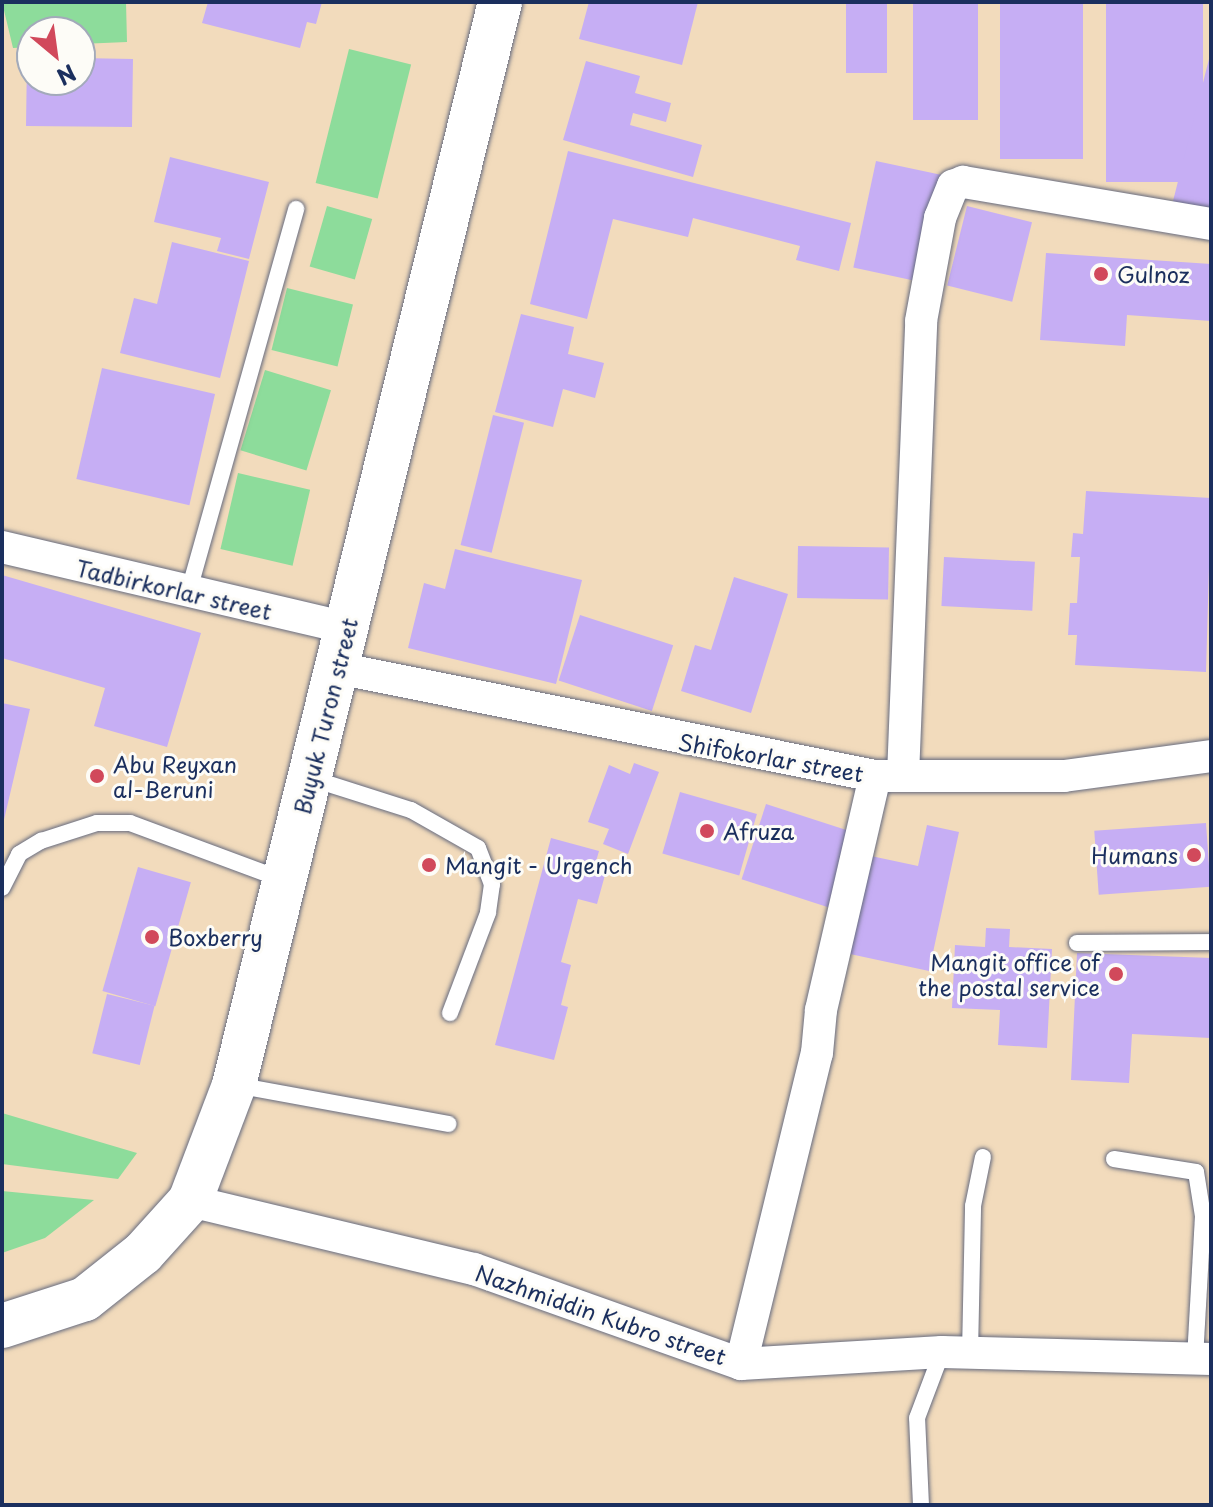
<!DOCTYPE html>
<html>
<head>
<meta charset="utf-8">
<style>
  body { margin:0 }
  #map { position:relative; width:1213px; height:1507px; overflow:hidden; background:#f2dbbc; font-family:"Playpen Sans",sans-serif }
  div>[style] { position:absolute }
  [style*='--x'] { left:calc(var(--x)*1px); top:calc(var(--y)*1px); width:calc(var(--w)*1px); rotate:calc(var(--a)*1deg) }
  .green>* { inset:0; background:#8ddc9b; transform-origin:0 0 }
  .building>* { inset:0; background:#c6aef4; transform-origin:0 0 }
  .roads { filter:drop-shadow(0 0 2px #666b7f) drop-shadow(0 0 2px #666b7f) }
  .lane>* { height:16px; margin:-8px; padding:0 8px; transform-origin:8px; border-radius:8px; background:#fff }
  .street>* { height:32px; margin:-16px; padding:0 16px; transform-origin:16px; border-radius:16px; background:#fff }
  .secondary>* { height:44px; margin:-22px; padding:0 22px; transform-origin:22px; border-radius:22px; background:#fff }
  .dots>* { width:22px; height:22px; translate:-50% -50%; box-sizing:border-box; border:4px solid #fdfcf7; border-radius:50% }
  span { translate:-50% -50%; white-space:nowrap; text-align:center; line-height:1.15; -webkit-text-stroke:6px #fdfcf7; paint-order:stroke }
  .poi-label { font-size:22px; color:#1b2f5e }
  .left { translate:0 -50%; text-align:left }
  .right { translate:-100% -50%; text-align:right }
  .street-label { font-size:22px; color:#1b2f5e }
  .frame { position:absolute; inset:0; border:4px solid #1b2f5e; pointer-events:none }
  .north { position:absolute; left:16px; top:16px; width:80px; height:80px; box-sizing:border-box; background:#fdfcf7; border:2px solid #a3aaba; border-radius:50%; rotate:151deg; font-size:22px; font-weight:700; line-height:32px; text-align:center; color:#1b2f5e }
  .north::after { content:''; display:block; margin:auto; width:28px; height:36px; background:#d1495b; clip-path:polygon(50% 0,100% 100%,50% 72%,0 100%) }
</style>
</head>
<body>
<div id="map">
  <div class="green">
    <div style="clip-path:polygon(2px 2px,126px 2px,127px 42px,80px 44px,80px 32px,32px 32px,32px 47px,13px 48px)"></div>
    <div style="left:349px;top:49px;width:64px;height:138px;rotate:14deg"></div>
    <div style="left:327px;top:206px;width:47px;height:63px;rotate:16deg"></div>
    <div style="left:287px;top:288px;width:68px;height:64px;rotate:14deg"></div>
    <div style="left:265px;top:370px;width:69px;height:84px;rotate:17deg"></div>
    <div style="left:238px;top:473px;width:74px;height:78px;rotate:13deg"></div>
    <div style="clip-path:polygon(2px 1113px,137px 1153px,118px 1179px,2px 1164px)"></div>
    <div style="clip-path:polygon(2px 1191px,94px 1200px,45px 1238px,2px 1253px)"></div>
  </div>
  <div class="building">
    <div style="clip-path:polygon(208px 2px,322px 2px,316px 24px,307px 22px,300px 48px,202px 23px)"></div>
    <div style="clip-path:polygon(589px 2px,698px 2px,682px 65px,579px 39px)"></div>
    <div style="left:846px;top:2px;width:41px;height:71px"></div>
    <div style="left:913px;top:2px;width:65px;height:118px"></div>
    <div style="left:1000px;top:2px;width:83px;height:157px"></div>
    <div style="left:1106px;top:2px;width:97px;height:180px"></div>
    <div style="clip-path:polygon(1210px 55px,1211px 55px,1211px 212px,1172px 205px)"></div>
    <div style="clip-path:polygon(27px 58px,32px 58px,32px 80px,80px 80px,80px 58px,133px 59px,132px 127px,26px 126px)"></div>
    <div style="clip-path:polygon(586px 61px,640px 76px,635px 93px,671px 103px,666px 122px,633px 113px,630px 125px,702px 145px,693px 177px,563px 140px)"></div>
    <div style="clip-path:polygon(568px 151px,851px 223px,839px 271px,796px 260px,800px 246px,693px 218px,688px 237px,613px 219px,587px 319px,530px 304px)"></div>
    <div style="clip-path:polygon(170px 157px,269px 182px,249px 259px,217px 251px,221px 238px,154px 222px)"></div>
    <div style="left:876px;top:161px;width:71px;height:109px;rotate:12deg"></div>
    <div style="left:967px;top:206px;width:67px;height:82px;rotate:14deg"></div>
    <div style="clip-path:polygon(172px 242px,249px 261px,220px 378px,120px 353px,134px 298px,157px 304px)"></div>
    <div style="clip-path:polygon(1046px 253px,1211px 264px,1211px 321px,1127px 315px,1125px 346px,1040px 340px)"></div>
    <div style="clip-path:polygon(521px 314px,574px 327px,568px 354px,604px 363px,595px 398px,563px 389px,553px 427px,495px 412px)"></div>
    <div style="left:102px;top:368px;width:116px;height:114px;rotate:13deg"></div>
    <div style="left:493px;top:415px;width:32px;height:134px;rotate:14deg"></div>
    <div style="clip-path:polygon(1086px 491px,1211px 498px,1206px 672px,1075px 665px,1077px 635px,1068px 635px,1070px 603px,1077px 603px,1080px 557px,1071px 557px,1073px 533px,1083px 534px)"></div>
    <div style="left:798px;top:546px;width:91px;height:52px;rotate:1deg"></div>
    <div style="clip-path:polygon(455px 549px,582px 580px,556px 684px,408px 648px,424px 583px,445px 589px)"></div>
    <div style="left:944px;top:557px;width:91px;height:49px;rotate:3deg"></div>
    <div style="clip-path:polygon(2px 575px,201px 633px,167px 747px,94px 726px,105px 688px,2px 658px)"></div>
    <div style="clip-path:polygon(734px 577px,788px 594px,751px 713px,681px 691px,695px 645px,711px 650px)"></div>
    <div style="left:580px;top:615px;width:98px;height:69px;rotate:18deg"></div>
    <div style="clip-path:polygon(2px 703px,30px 709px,3px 824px,2px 824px)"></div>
    <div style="clip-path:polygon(634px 763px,659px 772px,628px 854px,603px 844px,609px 829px,588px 822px,609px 765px,630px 774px)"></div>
    <div style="left:680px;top:792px;width:80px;height:64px;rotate:16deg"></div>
    <div style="left:766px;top:804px;width:95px;height:79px;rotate:18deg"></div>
    <div style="left:1206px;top:823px;width:64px;height:112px;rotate:86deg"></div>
    <div style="clip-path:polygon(927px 825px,959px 832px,929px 971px,850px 954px,871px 856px,918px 866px)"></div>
    <div style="clip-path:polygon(551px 838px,599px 851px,593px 872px,605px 875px,597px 904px,578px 899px,561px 962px,571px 965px,561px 1005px,568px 1007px,554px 1060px,495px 1045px)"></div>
    <div style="left:138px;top:867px;width:55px;height:129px;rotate:16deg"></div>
    <div style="clip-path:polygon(986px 928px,1010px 929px,1009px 947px,1052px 949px,1047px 1048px,998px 1045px,1000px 1010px,952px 1008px,955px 945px,985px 947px)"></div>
    <div style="clip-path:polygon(1077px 953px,1211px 958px,1210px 1038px,1132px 1034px,1129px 1083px,1071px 1080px)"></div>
    <div style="left:107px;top:994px;width:49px;height:61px;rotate:14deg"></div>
  </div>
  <div class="roads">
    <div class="lane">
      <div style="--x:188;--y:594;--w:400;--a:-74.3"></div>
      <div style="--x:310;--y:778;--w:106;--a:17.6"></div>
      <div style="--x:411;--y:810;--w:77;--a:29.6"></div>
      <div style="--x:478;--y:848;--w:39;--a:69"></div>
      <div style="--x:492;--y:884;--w:29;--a:98"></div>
      <div style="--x:488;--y:913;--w:107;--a:110.8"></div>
      <div style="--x:2;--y:888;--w:38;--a:-63"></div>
      <div style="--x:19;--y:854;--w:26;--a:-31"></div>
      <div style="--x:41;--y:841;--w:59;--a:-17.8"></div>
      <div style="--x:97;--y:823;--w:33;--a:0"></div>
      <div style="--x:130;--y:823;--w:163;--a:20.4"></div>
      <div style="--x:1077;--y:943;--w:134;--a:-0.4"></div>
      <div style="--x:236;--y:1085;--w:216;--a:10.4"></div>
      <div style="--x:1114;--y:1159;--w:83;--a:9"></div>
      <div style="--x:1196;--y:1172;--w:45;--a:81"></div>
      <div style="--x:1203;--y:1216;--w:142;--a:93.2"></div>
      <div style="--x:970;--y:1353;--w:147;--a:-88.8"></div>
      <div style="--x:973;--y:1206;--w:50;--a:-78.5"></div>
      <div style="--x:921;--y:1505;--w:87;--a:-92.6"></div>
      <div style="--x:917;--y:1418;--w:71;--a:-69.3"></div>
    </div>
    <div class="street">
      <div style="--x:2;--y:547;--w:354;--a:13.2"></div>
      <div style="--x:337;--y:668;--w:549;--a:11.35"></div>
      <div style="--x:875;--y:776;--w:189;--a:0"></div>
      <div style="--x:1064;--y:776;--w:148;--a:-7.7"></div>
      <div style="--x:903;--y:776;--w:455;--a:-87.7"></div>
      <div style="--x:921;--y:321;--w:105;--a:-79.5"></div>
      <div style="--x:940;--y:218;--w:35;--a:-68"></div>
      <div style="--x:953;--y:186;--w:11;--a:-22"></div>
      <div style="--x:963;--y:182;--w:252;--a:9.6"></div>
      <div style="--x:190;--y:1201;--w:292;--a:13.5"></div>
      <div style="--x:474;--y:1269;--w:283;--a:19.6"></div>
      <div style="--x:741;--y:1364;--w:201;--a:-3.4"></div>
      <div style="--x:942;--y:1352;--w:269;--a:1.5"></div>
      <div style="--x:741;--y:1364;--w:320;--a:-76.3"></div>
      <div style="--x:817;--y:1053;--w:43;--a:-84.7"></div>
      <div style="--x:821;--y:1010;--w:240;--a:-77"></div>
    </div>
    <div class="secondary">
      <div style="--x:2;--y:1326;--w:87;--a:-18"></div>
      <div style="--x:85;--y:1299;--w:74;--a:-38.4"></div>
      <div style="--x:143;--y:1253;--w:70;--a:-47.9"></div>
      <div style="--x:190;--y:1201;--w:124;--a:-69.2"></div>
      <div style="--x:234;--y:1085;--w:1115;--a:-76.2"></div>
    </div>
  </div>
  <div class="dots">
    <div style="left:1101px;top:274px;background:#d1495b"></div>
    <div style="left:97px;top:776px;background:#d1495b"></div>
    <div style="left:707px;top:831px;background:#d1495b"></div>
    <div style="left:1194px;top:855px;background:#d1495b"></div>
    <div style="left:429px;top:865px;background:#d1495b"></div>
    <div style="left:152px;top:937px;background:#d1495b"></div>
    <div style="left:1116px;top:974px;background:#d1495b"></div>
  </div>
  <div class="poi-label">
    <span class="left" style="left:1117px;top:274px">Gulnoz</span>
    <span class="left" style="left:113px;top:776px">Abu Reyxan<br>al-Beruni</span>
    <span class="left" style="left:723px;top:831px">Afruza</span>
    <span class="right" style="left:1178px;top:855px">Humans</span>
    <span class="left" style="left:445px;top:865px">Mangit - Urgench</span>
    <span class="left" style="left:168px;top:937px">Boxberry</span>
    <span class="right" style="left:1100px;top:974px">Mangit office of<br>the postal service</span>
  </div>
  <div class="street-label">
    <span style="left:174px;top:589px;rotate:13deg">Tadbirkorlar street</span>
    <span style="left:325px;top:716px;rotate:-76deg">Buyuk Turon street</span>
    <span style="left:771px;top:757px;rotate:10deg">Shifokorlar street</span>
    <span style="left:601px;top:1314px;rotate:19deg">Nazhmiddin Kubro street</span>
  </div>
  <div class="frame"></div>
  <div class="north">N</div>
</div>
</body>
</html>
